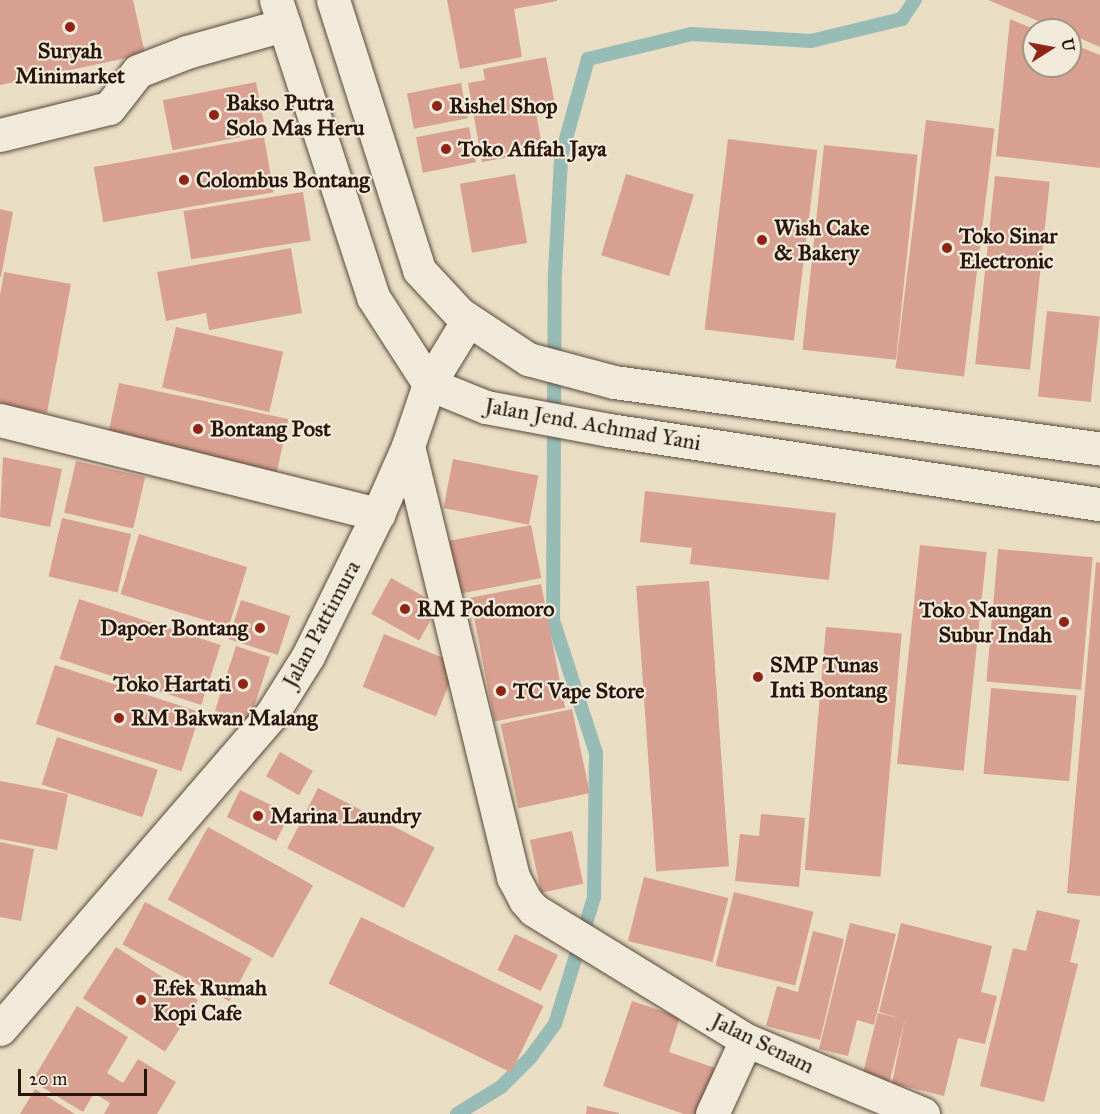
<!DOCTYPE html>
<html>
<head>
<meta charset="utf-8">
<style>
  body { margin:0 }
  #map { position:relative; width:1100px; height:1114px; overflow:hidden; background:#e9ddc4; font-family:"IM FELL Great Primer",serif }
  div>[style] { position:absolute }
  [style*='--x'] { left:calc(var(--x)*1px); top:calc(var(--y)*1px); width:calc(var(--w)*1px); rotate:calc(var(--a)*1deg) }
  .stream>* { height:14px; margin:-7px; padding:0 7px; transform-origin:7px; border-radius:7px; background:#97bbb5 }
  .building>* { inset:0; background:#d8a090; transform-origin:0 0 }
  .roads { filter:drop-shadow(0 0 2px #58483b) drop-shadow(0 0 2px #58483b) }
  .minor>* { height:33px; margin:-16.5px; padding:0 16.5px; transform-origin:16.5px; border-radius:16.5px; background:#f1e9d9 }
  .dots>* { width:16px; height:16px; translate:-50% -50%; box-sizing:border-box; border:3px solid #f1e9d9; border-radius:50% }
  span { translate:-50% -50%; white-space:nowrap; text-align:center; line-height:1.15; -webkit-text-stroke:4.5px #f1e9d9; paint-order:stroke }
  .poi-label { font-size:22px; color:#28160d; font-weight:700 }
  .left { translate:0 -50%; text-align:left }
  .right { translate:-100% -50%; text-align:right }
  .street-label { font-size:22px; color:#28160d }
  .north { position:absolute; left:1022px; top:18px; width:60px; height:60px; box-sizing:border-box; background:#f1e9d9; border:2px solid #a19587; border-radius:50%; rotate:79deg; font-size:16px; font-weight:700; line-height:24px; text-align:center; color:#28160d }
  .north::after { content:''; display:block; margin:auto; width:21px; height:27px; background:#8f2418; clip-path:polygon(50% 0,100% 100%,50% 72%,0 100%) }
  .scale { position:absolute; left:18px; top:1069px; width:129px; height:27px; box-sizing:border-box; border:3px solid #28160d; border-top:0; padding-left:8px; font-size:18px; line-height:21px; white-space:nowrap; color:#28160d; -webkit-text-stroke:4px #f1e9d9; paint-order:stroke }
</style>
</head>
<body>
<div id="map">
  <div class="stream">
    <div style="--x:457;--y:1114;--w:52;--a:-31.5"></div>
    <div style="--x:501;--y:1087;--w:41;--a:-45"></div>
    <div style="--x:530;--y:1058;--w:42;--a:-53.7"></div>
    <div style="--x:555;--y:1024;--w:133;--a:-72.9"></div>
    <div style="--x:594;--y:897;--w:144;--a:-89.2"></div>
    <div style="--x:596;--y:753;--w:140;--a:-107.9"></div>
    <div style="--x:553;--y:620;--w:347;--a:-89.7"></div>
    <div style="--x:555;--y:273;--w:116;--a:-87"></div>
    <div style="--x:561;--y:157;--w:102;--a:-74.6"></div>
    <div style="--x:588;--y:59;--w:106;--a:-13.6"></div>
    <div style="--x:691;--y:34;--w:120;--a:3.3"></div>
    <div style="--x:811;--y:41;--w:94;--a:-13.6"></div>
    <div style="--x:902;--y:19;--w:23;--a:-56"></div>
  </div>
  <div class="building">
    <div style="clip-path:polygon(0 0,133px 0,145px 54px,0 85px)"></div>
    <div style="clip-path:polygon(447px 0,557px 0,557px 1px,514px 9px,522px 57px,460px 69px)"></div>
    <div style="clip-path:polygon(988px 0,1100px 0,1100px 47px,1070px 34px,1070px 30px,1060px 30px)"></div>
    <div style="clip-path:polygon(1010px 19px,1034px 29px,1034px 66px,1070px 66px,1070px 43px,1100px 55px,1100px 168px,996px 156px)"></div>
    <div style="clip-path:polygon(546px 57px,555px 104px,535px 107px,543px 151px,482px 162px,468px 83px,485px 80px,483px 69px)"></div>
    <div style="left:256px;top:82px;width:51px;height:95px;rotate:79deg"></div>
    <div style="left:461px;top:83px;width:36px;height:55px;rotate:79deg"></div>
    <div style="left:926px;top:120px;width:69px;height:250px;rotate:7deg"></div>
    <div style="left:469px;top:127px;width:36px;height:54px;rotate:79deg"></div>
    <div style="left:264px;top:137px;width:56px;height:173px;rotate:80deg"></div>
    <div style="left:728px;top:139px;width:90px;height:192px;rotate:7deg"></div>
    <div style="left:824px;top:145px;width:94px;height:206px;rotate:6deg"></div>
    <div style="left:515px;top:174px;width:70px;height:56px;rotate:80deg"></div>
    <div style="left:626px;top:174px;width:71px;height:85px;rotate:17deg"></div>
    <div style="left:995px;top:176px;width:55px;height:189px;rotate:6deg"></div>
    <div style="left:303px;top:192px;width:49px;height:121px;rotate:81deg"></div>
    <div style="clip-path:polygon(0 209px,13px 212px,1px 277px,0 277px)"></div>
    <div style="clip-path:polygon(291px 248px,302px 313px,209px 330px,206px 313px,166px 321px,157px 272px)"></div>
    <div style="clip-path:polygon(4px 272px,71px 284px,47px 413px,0 404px,0 296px)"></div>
    <div style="left:1047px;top:311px;width:53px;height:86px;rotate:6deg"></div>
    <div style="left:176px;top:327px;width:110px;height:62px;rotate:13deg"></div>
    <div style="left:119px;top:383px;width:173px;height:57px;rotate:12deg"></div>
    <div style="clip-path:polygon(3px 457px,62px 469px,50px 527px,0 517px)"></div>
    <div style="left:453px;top:459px;width:87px;height:50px;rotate:11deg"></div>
    <div style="left:76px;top:461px;width:71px;height:53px;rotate:13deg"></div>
    <div style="clip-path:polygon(645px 491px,836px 513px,829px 580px,690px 564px,692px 548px,640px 542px)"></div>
    <div style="left:62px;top:518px;width:71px;height:60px;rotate:13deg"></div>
    <div style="left:531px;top:525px;width:54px;height:83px;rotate:79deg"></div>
    <div style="left:139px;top:534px;width:113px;height:63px;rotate:17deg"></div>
    <div style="left:920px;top:545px;width:67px;height:220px;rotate:6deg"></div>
    <div style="left:998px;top:549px;width:95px;height:133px;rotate:5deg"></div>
    <div style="clip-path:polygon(1096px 562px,1100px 563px,1100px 896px,1067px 893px)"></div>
    <div style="left:391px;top:578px;width:55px;height:41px;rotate:29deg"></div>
    <div style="left:709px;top:581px;width:286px;height:73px;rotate:86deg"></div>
    <div style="left:541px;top:584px;width:126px;height:72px;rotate:79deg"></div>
    <div style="left:79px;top:599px;width:149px;height:63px;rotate:18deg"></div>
    <div style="left:241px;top:600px;width:52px;height:41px;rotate:18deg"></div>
    <div style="left:826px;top:627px;width:76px;height:244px;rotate:5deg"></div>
    <div style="left:384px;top:634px;width:79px;height:57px;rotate:22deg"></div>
    <div style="left:236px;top:646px;width:36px;height:68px;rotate:18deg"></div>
    <div style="left:55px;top:665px;width:153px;height:62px;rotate:18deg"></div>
    <div style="left:991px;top:688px;width:86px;height:86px;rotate:5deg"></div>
    <div style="left:572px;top:709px;width:86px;height:73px;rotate:78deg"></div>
    <div style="left:57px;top:737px;width:106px;height:50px;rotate:18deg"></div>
    <div style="left:280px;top:752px;width:38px;height:28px;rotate:30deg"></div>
    <div style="clip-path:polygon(0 781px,68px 794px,57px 850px,0 839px)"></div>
    <div style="left:318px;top:788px;width:131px;height:68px;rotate:27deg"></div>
    <div style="left:240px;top:790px;width:55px;height:30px;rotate:26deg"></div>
    <div style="clip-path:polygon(761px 814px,805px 818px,799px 887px,735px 881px,740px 834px,759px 836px)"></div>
    <div style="left:208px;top:827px;width:120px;height:83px;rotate:29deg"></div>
    <div style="left:572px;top:831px;width:54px;height:43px;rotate:78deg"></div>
    <div style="clip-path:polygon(0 842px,34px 849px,21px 921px,0 917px)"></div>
    <div style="left:644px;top:877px;width:87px;height:66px;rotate:14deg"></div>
    <div style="left:734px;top:892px;width:82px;height:76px;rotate:14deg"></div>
    <div style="left:145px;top:902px;width:121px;height:48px;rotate:28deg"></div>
    <div style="clip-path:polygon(1037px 910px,1080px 920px,1070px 962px,1078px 964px,1044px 1102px,980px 1086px,1013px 948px,1026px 951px)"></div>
    <div style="left:361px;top:917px;width:203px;height:74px;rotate:26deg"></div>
    <div style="clip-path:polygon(850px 923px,896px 934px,874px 1025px,857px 1020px,848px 1056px,819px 1049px)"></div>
    <div style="clip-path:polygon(901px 923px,992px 946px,981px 992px,997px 996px,985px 1044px,958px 1038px,944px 1096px,892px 1083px,905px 1019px,889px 1084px,862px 1077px,878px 1013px,899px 1018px,879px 1012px)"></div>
    <div style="clip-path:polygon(813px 931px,844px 939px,820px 1040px,766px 1026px,777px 986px,798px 992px)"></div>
    <div style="left:515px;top:934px;width:48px;height:40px;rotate:26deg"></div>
    <div style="left:116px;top:947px;width:98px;height:61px;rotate:33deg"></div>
    <div style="clip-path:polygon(632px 1001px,680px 1017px,669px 1052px,715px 1068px,699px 1114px,684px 1114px,603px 1086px)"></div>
    <div style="clip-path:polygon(77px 1006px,128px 1037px,107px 1073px,123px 1083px,138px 1059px,176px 1082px,157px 1114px,104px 1114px,110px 1103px,94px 1093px,83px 1112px,32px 1081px)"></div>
    <div style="clip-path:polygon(35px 1089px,75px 1114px,20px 1114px)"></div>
    <div style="clip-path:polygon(587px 1106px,619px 1113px,619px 1114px,586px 1114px)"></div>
  </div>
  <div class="roads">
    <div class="minor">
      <div style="--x:276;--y:0;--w:312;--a:71.9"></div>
      <div style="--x:373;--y:297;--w:103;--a:57.2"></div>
      <div style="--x:429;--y:384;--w:61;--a:22"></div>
      <div style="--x:486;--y:407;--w:125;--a:10.6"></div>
      <div style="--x:609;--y:430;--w:497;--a:8.6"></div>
      <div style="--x:333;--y:0;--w:283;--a:72.3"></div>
      <div style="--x:419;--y:270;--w:60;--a:47"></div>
      <div style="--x:460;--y:314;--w:82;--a:33.5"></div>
      <div style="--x:528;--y:359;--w:89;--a:15"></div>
      <div style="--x:614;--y:382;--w:491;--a:7.8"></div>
      <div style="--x:0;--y:135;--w:112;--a:-13.9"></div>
      <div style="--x:109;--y:108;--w:47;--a:-51.9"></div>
      <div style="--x:138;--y:71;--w:53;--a:-21.2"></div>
      <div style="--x:187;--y:52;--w:101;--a:-15.6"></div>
      <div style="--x:0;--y:420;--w:390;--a:14"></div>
      <div style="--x:408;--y:446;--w:444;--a:76.3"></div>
      <div style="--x:513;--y:877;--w:26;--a:62"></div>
      <div style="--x:525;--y:900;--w:13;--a:48"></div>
      <div style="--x:534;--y:910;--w:249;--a:31.5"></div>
      <div style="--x:746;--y:1040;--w:192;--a:22.7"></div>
      <div style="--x:0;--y:1029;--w:415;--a:-49.2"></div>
      <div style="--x:271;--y:715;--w:70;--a:-57.9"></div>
      <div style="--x:308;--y:656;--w:158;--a:-63.8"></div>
      <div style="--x:378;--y:514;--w:74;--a:-66.2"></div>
      <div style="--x:408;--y:446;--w:65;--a:-71.3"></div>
      <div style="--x:429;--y:384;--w:75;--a:-58.6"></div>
      <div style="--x:712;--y:1114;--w:81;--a:-65.3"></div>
    </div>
  </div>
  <div class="dots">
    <div style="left:70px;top:27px;background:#8f2418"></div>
    <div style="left:437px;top:106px;background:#8f2418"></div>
    <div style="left:214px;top:115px;background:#8f2418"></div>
    <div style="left:446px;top:149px;background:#8f2418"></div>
    <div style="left:184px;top:180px;background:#8f2418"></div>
    <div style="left:762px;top:240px;background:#8f2418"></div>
    <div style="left:947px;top:248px;background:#8f2418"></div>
    <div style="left:198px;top:429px;background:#8f2418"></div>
    <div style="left:405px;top:609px;background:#8f2418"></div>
    <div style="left:1064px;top:622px;background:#8f2418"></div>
    <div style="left:260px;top:628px;background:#8f2418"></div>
    <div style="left:758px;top:677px;background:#8f2418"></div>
    <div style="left:243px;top:684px;background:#8f2418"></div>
    <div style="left:501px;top:691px;background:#8f2418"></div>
    <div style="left:119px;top:718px;background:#8f2418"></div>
    <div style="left:258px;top:816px;background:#8f2418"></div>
    <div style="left:141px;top:1000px;background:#8f2418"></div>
  </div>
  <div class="poi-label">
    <span style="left:70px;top:63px">Suryah<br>Minimarket</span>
    <span class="left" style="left:226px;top:115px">Bakso Putra<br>Solo Mas Heru</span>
    <span class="left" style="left:449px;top:106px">Rishel Shop</span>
    <span class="left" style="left:458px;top:149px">Toko Afifah Jaya</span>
    <span class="left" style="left:196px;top:180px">Colombus Bontang</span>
    <span class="left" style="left:774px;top:240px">Wish Cake<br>&amp; Bakery</span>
    <span class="left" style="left:959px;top:248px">Toko Sinar<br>Electronic</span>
    <span class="left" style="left:210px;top:429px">Bontang Post</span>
    <span class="left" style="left:417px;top:609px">RM Podomoro</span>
    <span class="right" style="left:1052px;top:622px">Toko Naungan<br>Subur Indah</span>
    <span class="right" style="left:248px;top:628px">Dapoer Bontang</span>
    <span class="left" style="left:770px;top:677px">SMP Tunas<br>Inti Bontang</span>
    <span class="right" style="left:231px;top:684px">Toko Hartati</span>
    <span class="left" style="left:513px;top:691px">TC Vape Store</span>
    <span class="left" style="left:131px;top:718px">RM Bakwan Malang</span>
    <span class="left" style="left:270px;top:816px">Marina Laundry</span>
    <span class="left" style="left:153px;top:1000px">Efek Rumah<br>Kopi Cafe</span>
  </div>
  <div class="street-label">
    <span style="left:593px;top:424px;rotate:10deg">Jalan Jend. Achmad Yani</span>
    <span style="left:321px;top:624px;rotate:-62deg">Jalan Pattimura</span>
    <span style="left:763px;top:1043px;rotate:26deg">Jalan Senam</span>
  </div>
  <div class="north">U</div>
  <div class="scale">20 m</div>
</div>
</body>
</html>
